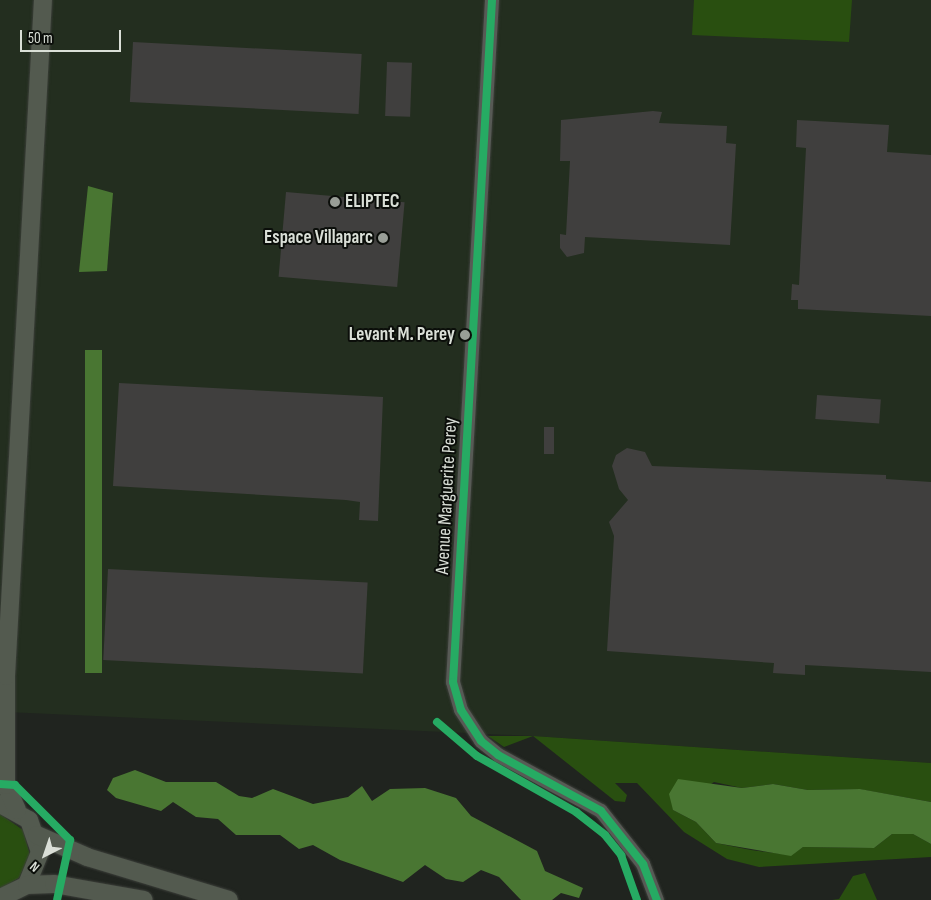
<!DOCTYPE html>
<html>
<head>
<meta charset="utf-8">
<style>
  body { margin:0 }
  #map { position:relative; width:931px; height:900px; overflow:hidden; background:#20241f; font-family:"Sofia Sans Condensed",sans-serif }
  div>[style] { position:absolute }
  [style*='--x'] { left:calc(var(--x)*1px); top:calc(var(--y)*1px); width:calc(var(--w)*1px); rotate:calc(var(--a)*1deg) }
  .built>* { inset:0; background:#232e1f }
  .green>* { inset:0; background:#294f10 }
  .water>* { inset:0; background:#497632; transform-origin:0 0 }
  .building>* { inset:0; background:#403f3e; transform-origin:0 0 }
  .roads { filter:drop-shadow(0 0 1px #3c3f3a) drop-shadow(0 0 1px #3c3f3a) }
  .minor>* { height:14px; margin:-7px; padding:0 7px; transform-origin:7px; border-radius:7px; background:#575a55 }
  .major>* { height:18px; margin:-9px; padding:0 9px; transform-origin:9px; border-radius:9px; background:#535a4f }
  .cycleway>* { height:8px; margin:-4px; padding:0 4px; transform-origin:4px; border-radius:4px; background:#26ab63 }
  .dots>* { width:14px; height:14px; translate:-50% -50%; box-sizing:border-box; border:2px solid #0b0e0a; border-radius:50% }
  span { translate:-50% -50%; white-space:nowrap; text-align:center; line-height:1.15; -webkit-text-stroke:4px #0b0e0a; paint-order:stroke }
  .poi-label { font-size:19px; color:#dadfd7; font-weight:700 }
  .left { translate:0 -50%; text-align:left }
  .right { translate:-100% -50%; text-align:right }
  .street-label { font-size:19px; color:#dadfd7 }
  .north { position:absolute; left:20px; top:830px; width:50px; height:50px; -webkit-text-stroke:4px #0b0e0a; paint-order:stroke; rotate:221deg; font-size:14px; font-weight:700; line-height:20px; text-align:center; color:#dadfd7 }
  .north::after { content:''; display:block; margin:auto; width:18px; height:22px; background:#dadfd7; clip-path:polygon(50% 0,100% 100%,50% 72%,0 100%) }
  .scale { position:absolute; left:20px; top:30px; width:101px; height:22px; box-sizing:border-box; border:2px solid #dadfd7; border-top:0; padding-left:6px; font-size:15px; line-height:18px; white-space:nowrap; color:#dadfd7; -webkit-text-stroke:4px #0b0e0a; paint-order:stroke }
</style>
</head>
<body>
<div id="map">
  <div class="built">
    <div style="clip-path:polygon(0 0,931px 0,931px 763px,533px 736px,7px 712px,0 703px)"></div>
  </div>
  <div class="green">
    <div style="clip-path:polygon(694px 0,852px 0,849px 42px,692px 35px)"></div>
    <div style="clip-path:polygon(488px 736px,533px 736px,931px 763px,931px 802px,859px 789px,808px 790px,773px 784px,742px 788px,714px 782px,673px 810px,696px 822px,716px 843px,751px 850px,791px 855px,803px 847px,874px 848px,892px 834px,913px 834px,931px 844px,931px 857px,759px 867px,727px 859px,684px 832px,637px 783px,615px 783px,627px 795px,625px 802px,615px 801px,533px 736px,504px 747px)"></div>
    <div style="clip-path:polygon(0 814px,23px 830px,30px 855px,19px 878px,0 889px)"></div>
    <div style="clip-path:polygon(865px 873px,877px 900px,832px 900px,839px 899px,853px 876px)"></div>
  </div>
  <div class="water">
    <div style="clip-path:polygon(88px 186px,113px 193px,107px 271px,79px 272px)"></div>
    <div style="left:85px;top:350px;width:17px;height:323px"></div>
    <div style="clip-path:polygon(135px 770px,166px 782px,216px 782px,239px 796px,252px 798px,273px 789px,313px 804px,348px 797px,362px 786px,372px 801px,390px 789px,425px 788px,456px 798px,471px 816px,537px 851px,545px 871px,583px 888px,579px 898px,561px 893px,552px 900px,521px 900px,499px 877px,481px 870px,463px 882px,446px 879px,425px 865px,403px 882px,340px 860px,313px 845px,299px 849px,280px 835px,236px 835px,218px 819px,196px 817px,173px 802px,161px 811px,116px 798px,107px 790px,113px 778px)"></div>
    <div style="clip-path:polygon(678px 779px,742px 788px,773px 784px,808px 790px,860px 789px,931px 802px,931px 844px,913px 834px,892px 834px,874px 848px,803px 847px,791px 856px,716px 843px,696px 822px,673px 810px,669px 794px)"></div>
  </div>
  <div class="building">
    <div style="left:133px;top:42px;width:229px;height:60px;rotate:3deg"></div>
    <div style="left:387px;top:62px;width:25px;height:54px;rotate:2deg"></div>
    <div style="clip-path:polygon(653px 111px,662px 112px,659px 123px,727px 126px,726px 143px,736px 144px,730px 245px,585px 237px,584px 253px,567px 257px,560px 248px,560px 234px,566px 235px,570px 161px,560px 161px,561px 120px)"></div>
    <div style="clip-path:polygon(797px 120px,889px 125px,887px 152px,931px 155px,931px 316px,798px 309px,798px 300px,791px 300px,792px 284px,799px 285px,806px 148px,796px 147px)"></div>
    <div style="left:286px;top:192px;width:119px;height:85px;rotate:5deg"></div>
    <div style="clip-path:polygon(119px 383px,383px 397px,378px 521px,359px 520px,360px 502px,346px 500px,113px 486px)"></div>
    <div style="left:817px;top:395px;width:64px;height:24px;rotate:4deg"></div>
    <div style="left:544px;top:427px;width:10px;height:27px"></div>
    <div style="clip-path:polygon(627px 448px,645px 452px,652px 466px,886px 475px,886px 479px,931px 482px,931px 672px,805px 665px,805px 675px,773px 673px,774px 663px,607px 651px,614px 536px,609px 522px,628px 500px,619px 489px,612px 466px,616px 455px)"></div>
    <div style="left:108px;top:569px;width:260px;height:91px;rotate:3deg"></div>
  </div>
  <div class="roads">
    <div class="minor">
      <div style="--x:492;--y:0;--w:683;--a:93.27"></div>
      <div style="--x:453;--y:682;--w:29;--a:74"></div>
      <div style="--x:461;--y:710;--w:37;--a:57"></div>
      <div style="--x:481;--y:741;--w:22;--a:39"></div>
      <div style="--x:498;--y:755;--w:117;--a:28.5"></div>
      <div style="--x:601;--y:811;--w:68;--a:51.6"></div>
      <div style="--x:643;--y:864;--w:39;--a:69"></div>
    </div>
    <div class="major">
      <div style="--x:0;--y:804;--w:33;--a:29"></div>
      <div style="--x:29;--y:820;--w:34;--a:71"></div>
      <div style="--x:40;--y:852;--w:35;--a:112"></div>
      <div style="--x:27;--y:885;--w:30;--a:154"></div>
      <div style="--x:17;--y:810;--w:27;--a:-114"></div>
      <div style="--x:6;--y:785;--w:109;--a:-90"></div>
      <div style="--x:6;--y:676;--w:677;--a:-86.87"></div>
      <div style="--x:37;--y:835;--w:55;--a:23.7"></div>
      <div style="--x:87;--y:857;--w:148;--a:16.8"></div>
      <div style="--x:27;--y:885;--w:27;--a:-2"></div>
      <div style="--x:54;--y:884;--w:91;--a:10.1"></div>
    </div>
  </div>
  <div class="cycleway">
    <div style="--x:492;--y:0;--w:683;--a:93.27"></div>
    <div style="--x:453;--y:682;--w:29;--a:74"></div>
    <div style="--x:461;--y:710;--w:37;--a:57"></div>
    <div style="--x:481;--y:741;--w:22;--a:39"></div>
    <div style="--x:498;--y:755;--w:117;--a:28.5"></div>
    <div style="--x:601;--y:811;--w:68;--a:51.6"></div>
    <div style="--x:643;--y:864;--w:39;--a:69"></div>
    <div style="--x:437;--y:722;--w:52;--a:40.4"></div>
    <div style="--x:477;--y:756;--w:114;--a:29.5"></div>
    <div style="--x:576;--y:812;--w:37;--a:38"></div>
    <div style="--x:605;--y:835;--w:26;--a:51"></div>
    <div style="--x:621;--y:855;--w:48;--a:70.4"></div>
    <div style="--x:0;--y:784;--w:15;--a:4"></div>
    <div style="--x:15;--y:785;--w:78;--a:45"></div>
    <div style="--x:70;--y:840;--w:61;--a:102.2"></div>
  </div>
  <div class="dots">
    <div style="left:335px;top:202px;background:#999e97"></div>
    <div style="left:383px;top:238px;background:#999e97"></div>
    <div style="left:465px;top:335px;background:#999e97"></div>
  </div>
  <div class="poi-label">
    <span class="left" style="left:345px;top:202px">ELIPTEC</span>
    <span class="right" style="left:373px;top:238px">Espace Villaparc</span>
    <span class="right" style="left:455px;top:335px">Levant M. Perey</span>
  </div>
  <div class="street-label">
    <span style="left:447px;top:496px;rotate:-87deg">Avenue Marguerite Perey</span>
  </div>
  <div class="north">N</div>
  <div class="scale">50 m</div>
</div>
</body>
</html>
